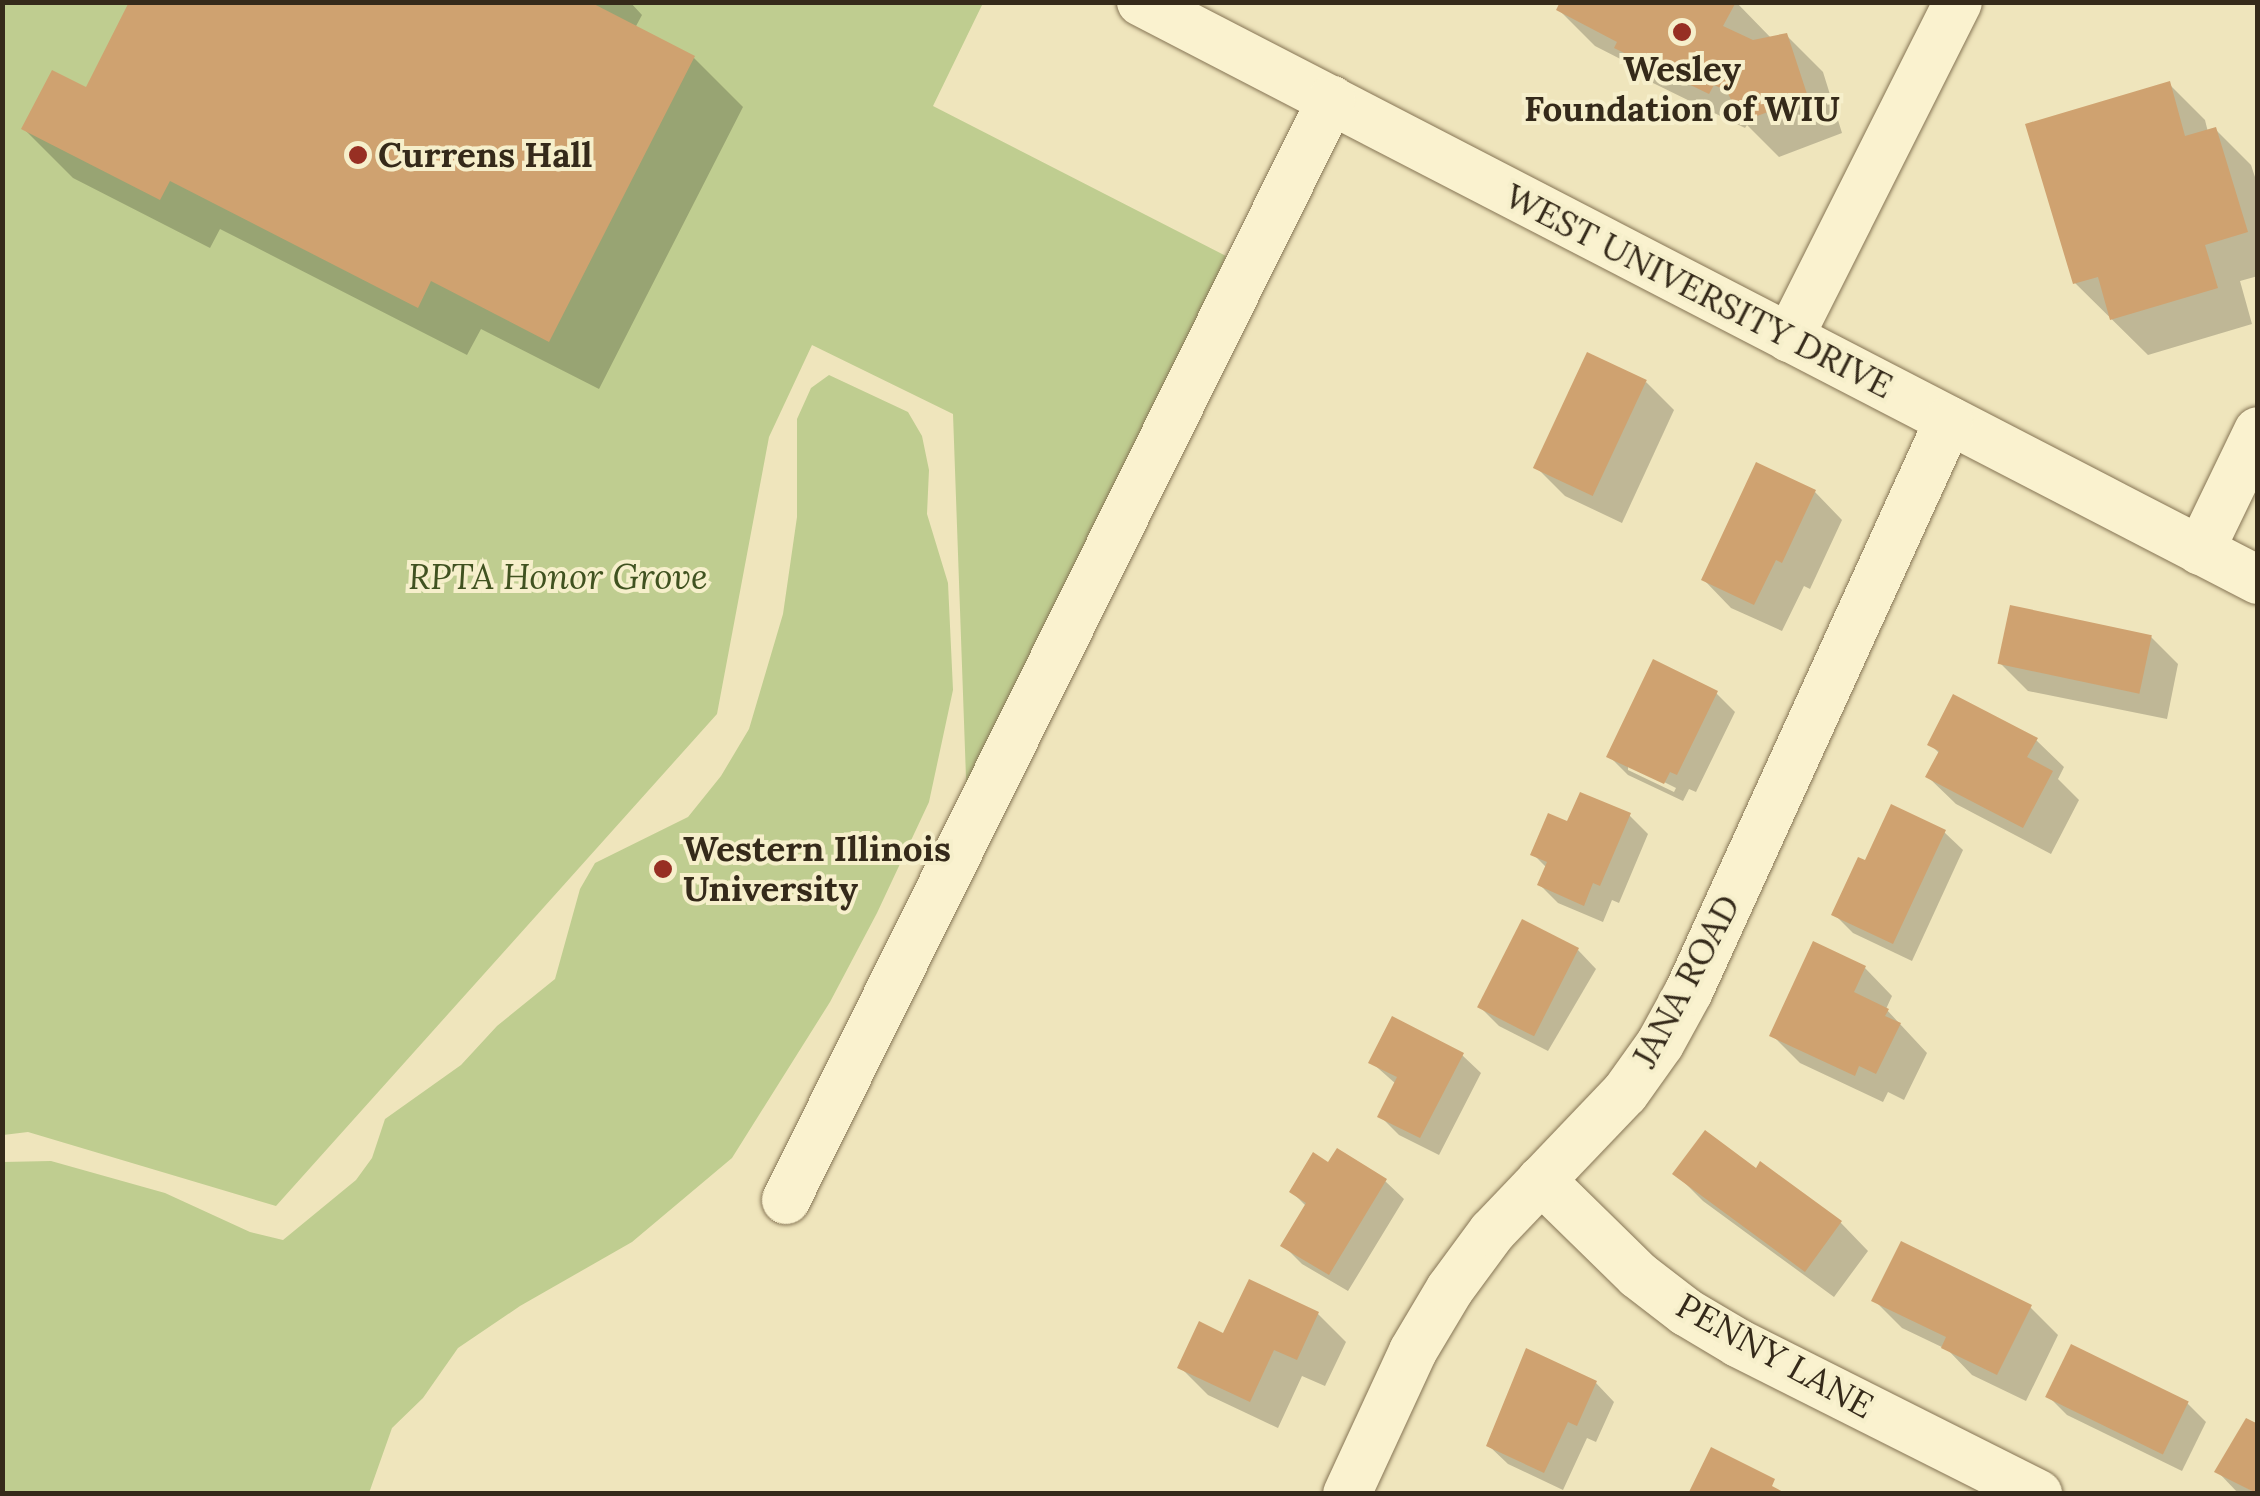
<!DOCTYPE html>
<html>
<head>
<meta charset="utf-8">
<style>
  body { margin:0 }
  #map { position:relative; width:2260px; height:1496px; overflow:hidden; background:#efe5bc; font-family:Lora,serif }
  div>[style] { position:absolute }
  [style*='--x'] { left:calc(var(--x)*1px); top:calc(var(--y)*1px); width:calc(var(--w)*1px); rotate:calc(var(--a)*1deg) }
  .green>* { inset:0; background:#bfcd90 }
  .shadow>* { inset:0; background:#0003 }
  .building>* { inset:0; background:#cfa270; transform-origin:0 0 }
  .roads { filter:drop-shadow(0 0 2px #867555) drop-shadow(0 0 2px #867555) }
  .minor>* { height:48px; margin:-24px; padding:0 24px; transform-origin:24px; border-radius:24px; background:#faf2cf }
  .dots>* { width:28px; height:28px; translate:-50% -50%; box-sizing:border-box; border:5px solid #f6efcb; border-radius:50% }
  span { translate:-50% -50%; white-space:nowrap; text-align:center; line-height:1.15; -webkit-text-stroke:8px #f6efcb; paint-order:stroke }
  .poi-label { font-size:35px; color:#352a1a; font-weight:700 }
  .left { translate:0 -50%; text-align:left }
  .street-label { font-size:35px; color:#352a1a }
  .park-label { font-size:35px; color:#405220; font-style:italic }
  .frame { position:absolute; inset:0; border:5px solid #352a1a; pointer-events:none }
</style>
</head>
<body>
<div id="map">
  <div class="green">
    <div style="clip-path:polygon(2px 3px,983px 3px,933px 106px,1226px 256px,968px 834px,953px 414px,812px 345px,769px 437px,717px 714px,276px 1206px,28px 1132px,3px 1135px)"></div>
    <div style="clip-path:polygon(829px 375px,908px 412px,922px 436px,929px 470px,927px 514px,948px 583px,953px 690px,929px 802px,877px 913px,830px 1002px,732px 1158px,632px 1242px,520px 1306px,458px 1348px,423px 1398px,392px 1428px,369px 1493px,3px 1493px,3px 1162px,51px 1161px,165px 1193px,250px 1232px,283px 1240px,356px 1180px,372px 1158px,385px 1119px,461px 1065px,497px 1026px,555px 979px,580px 889px,595px 863px,688px 817px,721px 776px,749px 729px,783px 614px,797px 517px,797px 419px,811px 388px)"></div>
  </div>
  <div class="shadow">
    <div style="clip-path:polygon(132px 2px,630px 2px,642px 15px,635px 28px,694px 58px,743px 107px,599px 389px,481px 329px,467px 355px,220px 229px,210px 248px,73px 178px,24px 129px,87px 91px)"></div>
    <div style="clip-path:polygon(1736px 2px,1772px 39px,1787px 36px,1823px 72px,1842px 133px,1779px 157px,1747px 125px,1745px 128px,1653px 83px,1638px 68px,1595px 46px,1559px 10px)"></div>
    <div style="clip-path:polygon(2169px 84px,2205px 120px,2208px 132px,2215px 129px,2251px 165px,2258px 186px,2258px 276px,2240px 281px,2252px 324px,2148px 355px,2075px 283px)"></div>
    <div style="clip-path:polygon(1646px 382px,1674px 410px,1622px 523px,1565px 496px,1537px 468px)"></div>
    <div style="clip-path:polygon(1815px 492px,1842px 520px,1810px 589px,1804px 586px,1782px 631px,1731px 608px,1704px 580px)"></div>
    <div style="clip-path:polygon(2150px 636px,2178px 664px,2167px 719px,2028px 691px,2000px 663px)"></div>
    <div style="clip-path:polygon(evenodd,1716px 693px,1735px 712px,1696px 792px,1689px 789px,1683px 801px,1628px 775px,1609px 756px,1716px 693px,1628px 764px,1676px 788px,1674px 792px,1628px 770px,1628px 764px)"></div>
    <div style="clip-path:polygon(2036px 740px,2064px 767px,2058px 779px,2079px 800px,2051px 854px,1956px 804px,1928px 777px,1940px 754px,1930px 744px)"></div>
    <div style="clip-path:polygon(1629px 815px,1648px 834px,1619px 903px,1612px 900px,1603px 922px,1558px 903px,1540px 885px,1547px 868px,1533px 854px,1569px 824px)"></div>
    <div style="clip-path:polygon(1944px 832px,1963px 850px,1912px 961px,1853px 933px,1834px 914px,1866px 864px)"></div>
    <div style="clip-path:polygon(1578px 950px,1596px 969px,1548px 1051px,1499px 1026px,1481px 1008px)"></div>
    <div style="clip-path:polygon(1865px 968px,1892px 996px,1886px 1009px,1927px 1053px,1904px 1100px,1888px 1092px,1883px 1102px,1800px 1063px,1772px 1035px)"></div>
    <div style="clip-path:polygon(1462px 1055px,1481px 1073px,1439px 1155px,1399px 1135px,1380px 1116px,1396px 1084px,1371px 1062px)"></div>
    <div style="clip-path:polygon(1329px 1165px,1385px 1181px,1404px 1199px,1348px 1291px,1302px 1264px,1283px 1245px,1307px 1207px,1292px 1192px)"></div>
    <div style="clip-path:polygon(1761px 1165px,1841px 1223px,1868px 1251px,1834px 1297px,1703px 1201px,1675px 1173px,1756px 1171px)"></div>
    <div style="clip-path:polygon(1874px 1300px,2030px 1307px,2058px 1335px,2026px 1401px,1972px 1375px,1948px 1350px,1902px 1328px)"></div>
    <div style="clip-path:polygon(1318px 1314px,1346px 1342px,1325px 1386px,1302px 1376px,1278px 1428px,1208px 1395px,1180px 1367px)"></div>
    <div style="clip-path:polygon(1596px 1383px,1614px 1402px,1596px 1442px,1587px 1438px,1563px 1490px,1508px 1464px,1489px 1446px)"></div>
    <div style="clip-path:polygon(2048px 1396px,2187px 1403px,2206px 1422px,2182px 1471px,2067px 1415px)"></div>
    <div style="clip-path:polygon(2217px 1471px,2258px 1494px,2239px 1494px)"></div>
  </div>
  <div class="building">
    <div style="clip-path:polygon(129px 2px,590px 2px,695px 56px,549px 342px,431px 281px,418px 308px,170px 181px,160px 200px,21px 129px,52px 70px,86px 87px)"></div>
    <div style="clip-path:polygon(1560px 2px,1736px 2px,1723px 26px,1753px 40px,1787px 33px,1808px 97px,1741px 122px,1727px 91px,1714px 85px,1709px 94px,1614px 48px,1617px 42px,1556px 10px)"></div>
    <div style="clip-path:polygon(2170px 81px,2185px 136px,2216px 127px,2248px 232px,2205px 245px,2218px 288px,2110px 320px,2098px 277px,2073px 284px,2025px 124px)"></div>
    <div style="left:1587px;top:352px;width:66px;height:128px;rotate:25deg"></div>
    <div style="clip-path:polygon(1756px 462px,1816px 490px,1782px 563px,1776px 560px,1754px 605px,1701px 580px)"></div>
    <div style="left:2010px;top:605px;width:145px;height:60px;rotate:12deg"></div>
    <div style="clip-path:polygon(1653px 659px,1718px 691px,1677px 775px,1670px 772px,1664px 784px,1606px 757px)"></div>
    <div style="clip-path:polygon(1953px 694px,2038px 738px,2027px 757px,2053px 771px,2023px 828px,1925px 777px,1939px 751px,1927px 745px)"></div>
    <div style="clip-path:polygon(1580px 792px,1631px 813px,1600px 886px,1593px 883px,1584px 906px,1537px 885px,1547px 862px,1530px 855px,1548px 813px,1567px 821px)"></div>
    <div style="clip-path:polygon(1891px 804px,1946px 830px,1893px 944px,1831px 915px,1858px 857px,1865px 860px)"></div>
    <div style="left:1522px;top:919px;width:64px;height:99px;rotate:27deg"></div>
    <div style="clip-path:polygon(1813px 941px,1866px 966px,1854px 992px,1889px 1009px,1885px 1016px,1901px 1023px,1876px 1074px,1859px 1066px,1855px 1076px,1769px 1036px)"></div>
    <div style="clip-path:polygon(1392px 1016px,1464px 1053px,1420px 1138px,1377px 1117px,1397px 1077px,1368px 1063px)"></div>
    <div style="clip-path:polygon(1705px 1130px,1756px 1168px,1760px 1161px,1842px 1221px,1805px 1272px,1672px 1174px)"></div>
    <div style="clip-path:polygon(1337px 1148px,1387px 1179px,1329px 1275px,1280px 1246px,1306px 1203px,1289px 1192px,1313px 1152px,1328px 1162px)"></div>
    <div style="clip-path:polygon(1901px 1241px,2032px 1305px,1997px 1375px,1941px 1348px,1946px 1337px,1871px 1301px)"></div>
    <div style="clip-path:polygon(1249px 1279px,1319px 1312px,1297px 1360px,1274px 1350px,1250px 1402px,1177px 1368px,1199px 1321px,1223px 1333px)"></div>
    <div style="left:2071px;top:1344px;width:131px;height:59px;rotate:26deg"></div>
    <div style="clip-path:polygon(1526px 1348px,1597px 1381px,1577px 1426px,1568px 1422px,1544px 1473px,1486px 1446px)"></div>
    <div style="clip-path:polygon(2246px 1418px,2258px 1424px,2258px 1494px,2214px 1472px)"></div>
    <div style="clip-path:polygon(1711px 1447px,1775px 1479px,1772px 1486px,1787px 1494px,1688px 1494px)"></div>
  </div>
  <div class="roads">
    <div class="minor">
      <div style="--x:1141;--y:2;--w:1258;--a:27.36"></div>
      <div style="--x:1789;--y:338;--w:376;--a:-63.3"></div>
      <div style="--x:2200;--y:551;--w:133;--a:-64.2"></div>
      <div style="--x:1541;--y:1180;--w:136;--a:44.4"></div>
      <div style="--x:1638;--y:1275;--w:61;--a:37.6"></div>
      <div style="--x:1686;--y:1312;--w:61;--a:30.8"></div>
      <div style="--x:1738;--y:1343;--w:336;--a:26.7"></div>
      <div style="--x:786;--y:1200;--w:1228;--a:-63.64"></div>
      <div style="--x:1347;--y:1494;--w:157;--a:-65.2"></div>
      <div style="--x:1413;--y:1351;--w:72;--a:-59.2"></div>
      <div style="--x:1450;--y:1289;--w:71;--a:-53.6"></div>
      <div style="--x:1492;--y:1232;--w:192;--a:-46.3"></div>
      <div style="--x:1625;--y:1093;--w:60;--a:-54.5"></div>
      <div style="--x:1660;--y:1044;--w:60;--a:-61.3"></div>
      <div style="--x:1689;--y:991;--w:627;--a:-65.52"></div>
    </div>
  </div>
  <div class="dots">
    <div style="left:1682px;top:32px;background:#972f23"></div>
    <div style="left:358px;top:155px;background:#972f23"></div>
    <div style="left:663px;top:869px;background:#972f23"></div>
  </div>
  <div class="poi-label">
    <span style="left:1682px;top:89px">Wesley<br>Foundation of WIU</span>
    <span class="left" style="left:378px;top:155px">Currens Hall</span>
    <span class="left" style="left:683px;top:869px">Western Illinois<br>University</span>
  </div>
  <div class="street-label">
    <span style="left:1699px;top:291px;rotate:27deg">WEST UNIVERSITY DRIVE</span>
    <span style="left:1686px;top:981px;rotate:-62deg">JANA ROAD</span>
    <span style="left:1775px;top:1356px;rotate:29deg">PENNY LANE</span>
  </div>
  <div class="park-label">
    <span style="left:558px;top:577px">RPTA Honor Grove</span>
  </div>
  <div class="frame"></div>
</div>
</body>
</html>
